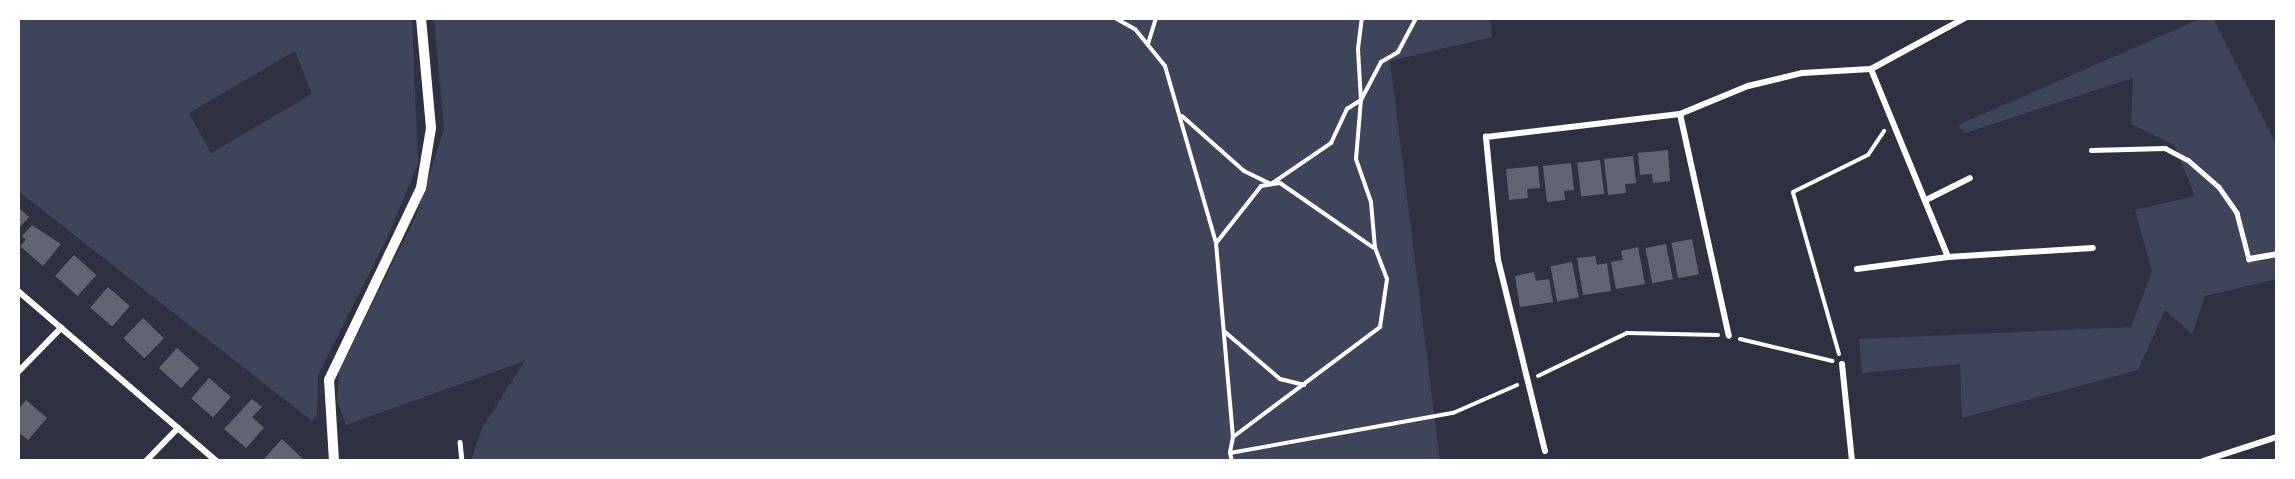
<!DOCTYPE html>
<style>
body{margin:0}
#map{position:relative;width:2295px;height:479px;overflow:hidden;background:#2d3142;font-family:"Titillium Web",sans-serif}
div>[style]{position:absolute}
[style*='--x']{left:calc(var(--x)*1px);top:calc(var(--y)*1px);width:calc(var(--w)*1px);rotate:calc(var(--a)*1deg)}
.green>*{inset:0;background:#3c4559}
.building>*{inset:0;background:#626471;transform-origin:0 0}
.path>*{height:4px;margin:-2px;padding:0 2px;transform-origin:2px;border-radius:2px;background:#fff}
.service>*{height:4.5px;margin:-2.25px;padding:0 2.25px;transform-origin:2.25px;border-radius:2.25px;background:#fff}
.minor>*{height:6px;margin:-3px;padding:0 3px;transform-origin:3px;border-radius:3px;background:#fff}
.tertiary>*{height:10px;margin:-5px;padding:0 5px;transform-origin:5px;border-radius:5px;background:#fff}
span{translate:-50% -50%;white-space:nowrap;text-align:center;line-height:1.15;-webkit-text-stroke:4.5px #fff;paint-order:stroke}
.frame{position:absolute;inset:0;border:20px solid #fff;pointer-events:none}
</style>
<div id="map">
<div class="green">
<i style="clip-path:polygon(evenodd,18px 18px,412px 18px,418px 164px,387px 238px,318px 375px,317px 415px,312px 421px,18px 191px,18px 18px,295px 51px,312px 94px,211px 153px,189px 113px,295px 51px)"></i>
<i style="clip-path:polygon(434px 18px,1490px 18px,1492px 37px,1390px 61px,1440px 461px,471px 461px,482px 428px,525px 361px,346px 425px,337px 400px,339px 371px,416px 216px,444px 129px)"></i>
<i style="clip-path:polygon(2202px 18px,2213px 18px,2277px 146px,2277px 279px,2205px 296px,2192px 334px,2165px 310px,2138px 370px,1962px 418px,1960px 364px,1862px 373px,1859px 339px,2131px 327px,2152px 271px,2135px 210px,2195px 196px,2174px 145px,2131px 124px,2133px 78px,1965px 133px,1958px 125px)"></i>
</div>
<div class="building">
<i style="clip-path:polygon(1668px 150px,1670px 181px,1653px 183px,1652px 174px,1640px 175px,1638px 153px)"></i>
<i style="clip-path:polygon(1633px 156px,1636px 183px,1625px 184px,1626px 193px,1608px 195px,1604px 159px)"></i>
<i style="left:1600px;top:160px;width:34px;height:23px;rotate:83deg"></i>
<i style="clip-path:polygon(1571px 163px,1574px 190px,1564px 191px,1565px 200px,1547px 202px,1543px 166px)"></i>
<i style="clip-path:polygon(1538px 166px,1540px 188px,1527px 189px,1528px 198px,1509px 200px,1506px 169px)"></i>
<i style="clip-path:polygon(18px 207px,29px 217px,18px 229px)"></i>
<i style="clip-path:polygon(32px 225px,61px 244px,43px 266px,20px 246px,26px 240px,22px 236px)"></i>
<i style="left:1692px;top:239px;width:36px;height:21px;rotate:79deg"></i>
<i style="left:1666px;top:244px;width:36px;height:21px;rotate:79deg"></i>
<i style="clip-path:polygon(1638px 247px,1645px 284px,1616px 289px,1611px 262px,1623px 260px,1621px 251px)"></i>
<i style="left:74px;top:255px;width:30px;height:28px;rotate:42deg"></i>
<i style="clip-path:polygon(1595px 256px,1597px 265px,1607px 263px,1611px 291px,1583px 295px,1577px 258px)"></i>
<i style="left:1572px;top:262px;width:36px;height:22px;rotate:79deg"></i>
<i style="clip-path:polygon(1534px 272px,1536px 281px,1549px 279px,1553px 302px,1520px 307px,1515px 276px)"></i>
<i style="left:108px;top:287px;width:29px;height:27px;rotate:41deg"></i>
<i style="left:143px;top:318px;width:29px;height:28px;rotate:44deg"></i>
<i style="left:177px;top:348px;width:30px;height:27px;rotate:42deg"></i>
<i style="left:209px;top:378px;width:29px;height:27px;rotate:41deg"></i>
<i style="clip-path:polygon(252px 399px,262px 407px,252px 417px,264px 428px,246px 448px,224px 429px)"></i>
<i style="clip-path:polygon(26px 400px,47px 418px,28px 440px,18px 432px,18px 410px)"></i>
<i style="clip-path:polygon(282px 439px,303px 459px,301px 461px,264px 459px)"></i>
</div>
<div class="path">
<i style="--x:1115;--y:18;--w:23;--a:29"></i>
<i style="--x:1135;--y:29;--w:48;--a:51"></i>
<i style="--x:1165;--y:66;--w:184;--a:73.9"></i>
<i style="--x:1216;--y:243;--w:195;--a:85"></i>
<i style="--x:1233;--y:437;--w:16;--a:101"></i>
<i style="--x:1148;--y:44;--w:27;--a:-73"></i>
<i style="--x:1182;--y:116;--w:83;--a:41.6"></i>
<i style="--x:1244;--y:171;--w:30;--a:26"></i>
<i style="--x:1271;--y:184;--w:73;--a:-34.3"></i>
<i style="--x:1331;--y:143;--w:38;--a:-65"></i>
<i style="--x:1347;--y:109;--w:17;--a:-33"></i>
<i style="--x:1361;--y:100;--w:51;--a:-93.4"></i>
<i style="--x:1358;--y:49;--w:31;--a:-83"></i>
<i style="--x:1217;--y:242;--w:71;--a:-51.8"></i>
<i style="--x:1261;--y:186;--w:19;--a:-9"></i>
<i style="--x:1280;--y:183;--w:114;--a:34.7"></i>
<i style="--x:1225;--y:332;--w:72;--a:40.5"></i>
<i style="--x:1280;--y:379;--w:25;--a:14"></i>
<i style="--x:1740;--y:339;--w:95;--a:13.4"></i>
<i style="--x:1839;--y:354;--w:168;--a:-105.9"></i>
<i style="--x:1793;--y:192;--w:84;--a:-26.3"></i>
<i style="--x:1868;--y:155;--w:29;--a:-56"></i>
<i style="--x:1538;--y:376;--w:99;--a:-25.8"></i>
<i style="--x:1627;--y:333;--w:91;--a:1.3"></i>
<i style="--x:1233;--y:437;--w:184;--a:-36.8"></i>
<i style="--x:1380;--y:327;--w:49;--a:-81.7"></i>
<i style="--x:1387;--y:279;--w:33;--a:-111"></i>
<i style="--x:1375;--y:248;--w:46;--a:-95"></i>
<i style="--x:1371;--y:202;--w:46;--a:-109.2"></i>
<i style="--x:1356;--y:159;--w:59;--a:-85.2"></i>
<i style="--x:1361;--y:100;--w:43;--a:-62.2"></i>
<i style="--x:1381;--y:62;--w:20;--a:-30"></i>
<i style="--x:1398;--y:52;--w:38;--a:-62"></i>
<i style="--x:1232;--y:461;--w:8;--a:-104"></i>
<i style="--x:1230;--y:453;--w:227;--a:-10.2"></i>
<i style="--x:1453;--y:413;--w:70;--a:-23.6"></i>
</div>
<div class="service">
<i style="--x:2091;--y:150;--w:74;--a:-1.5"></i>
<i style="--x:2165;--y:148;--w:26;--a:28"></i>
<i style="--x:2188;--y:160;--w:41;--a:41.1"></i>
<i style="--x:2219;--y:187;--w:32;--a:55"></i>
<i style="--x:2237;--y:213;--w:48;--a:75.4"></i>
<i style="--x:460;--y:442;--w:19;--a:84"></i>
</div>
<div class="minor">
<i style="--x:1680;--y:114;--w:227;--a:77.6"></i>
<i style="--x:1926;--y:200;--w:49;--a:-26.6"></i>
<i style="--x:1948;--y:257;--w:145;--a:-3.6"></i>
<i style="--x:2249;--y:259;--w:28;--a:-10"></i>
<i style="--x:1857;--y:269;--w:92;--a:-7.5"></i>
<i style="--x:1948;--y:257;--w:203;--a:-112.3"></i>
<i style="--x:18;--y:291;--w:261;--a:40.6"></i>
<i style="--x:1842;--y:364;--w:98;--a:84.1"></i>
<i style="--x:18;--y:372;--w:62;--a:-45.7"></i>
<i style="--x:1545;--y:451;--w:197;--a:-103.8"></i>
<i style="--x:1498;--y:260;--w:124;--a:-95.6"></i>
<i style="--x:1486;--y:137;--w:195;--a:-6.8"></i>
<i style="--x:1680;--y:114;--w:74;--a:-22.4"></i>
<i style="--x:1748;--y:86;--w:56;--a:-13.5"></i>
<i style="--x:1802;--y:73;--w:69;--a:-3.3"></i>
<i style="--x:1871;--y:69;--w:107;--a:-28.5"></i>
<i style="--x:146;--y:461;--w:46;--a:-45.9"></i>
<i style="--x:2203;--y:461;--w:78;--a:-18"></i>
</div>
<div class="tertiary">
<i style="--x:334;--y:461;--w:81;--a:-93.5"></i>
<i style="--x:329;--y:380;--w:213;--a:-64.4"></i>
<i style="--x:421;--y:188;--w:61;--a:-80.5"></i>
<i style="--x:431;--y:128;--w:110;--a:-95.2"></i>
</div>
<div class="frame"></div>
</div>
